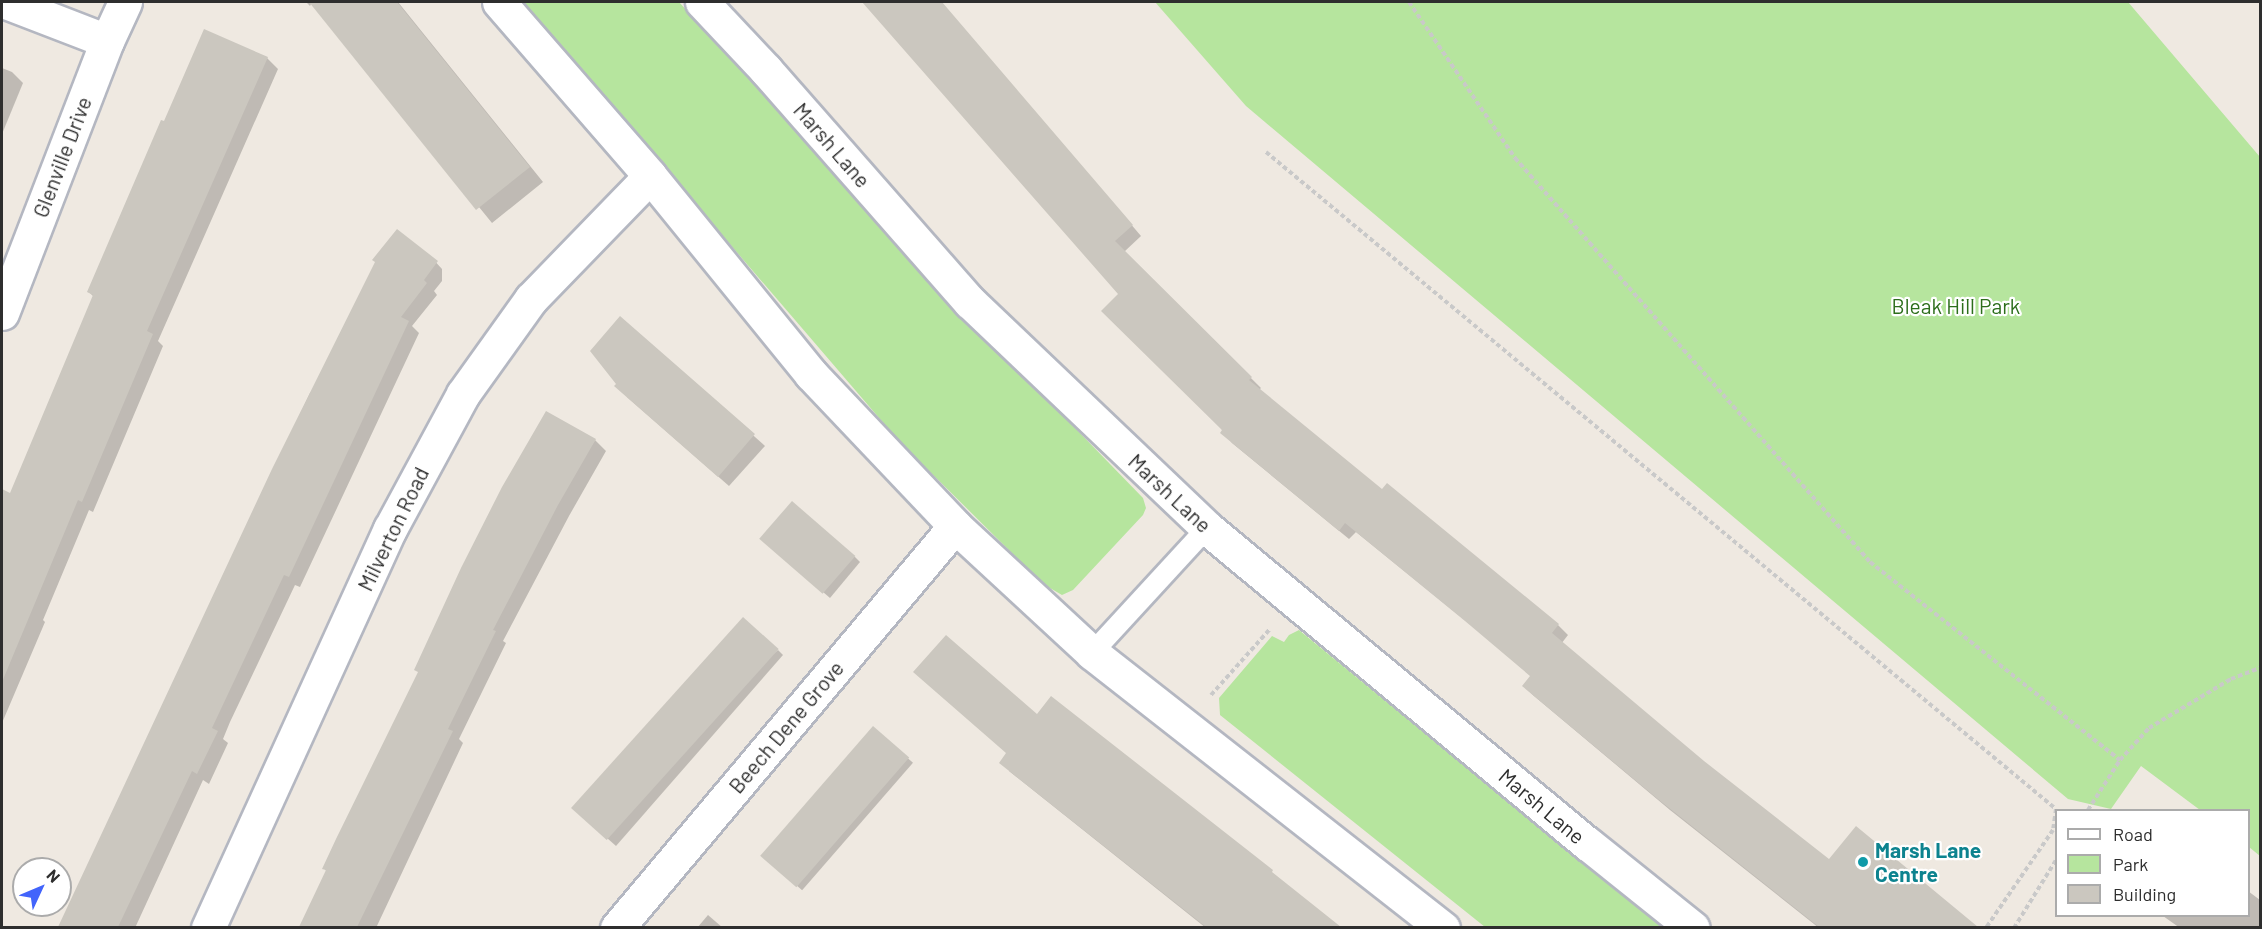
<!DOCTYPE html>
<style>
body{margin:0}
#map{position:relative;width:2262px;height:929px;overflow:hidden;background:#efe9e1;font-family:Barlow,sans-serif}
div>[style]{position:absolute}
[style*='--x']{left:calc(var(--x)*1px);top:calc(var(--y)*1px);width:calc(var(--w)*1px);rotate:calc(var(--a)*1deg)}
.green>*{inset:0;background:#b6e59e}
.shadow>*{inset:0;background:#0003;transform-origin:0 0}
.building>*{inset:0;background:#cbc7bf;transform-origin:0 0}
.path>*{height:4px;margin-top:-2px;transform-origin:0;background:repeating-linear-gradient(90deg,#c9c9c9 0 4.5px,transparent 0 7.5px)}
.roads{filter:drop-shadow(2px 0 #b4b7c1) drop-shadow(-2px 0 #b4b7c1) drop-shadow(0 2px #b4b7c1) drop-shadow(0 -2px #b4b7c1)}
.lane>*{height:20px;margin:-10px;padding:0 10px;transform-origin:10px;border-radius:10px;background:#fff}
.street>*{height:33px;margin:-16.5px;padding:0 16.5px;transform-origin:16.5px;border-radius:16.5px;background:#fff}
.secondary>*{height:33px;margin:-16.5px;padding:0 16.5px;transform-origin:16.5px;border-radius:16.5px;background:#fff}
.dots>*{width:16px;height:16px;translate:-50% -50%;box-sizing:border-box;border:3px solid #fff;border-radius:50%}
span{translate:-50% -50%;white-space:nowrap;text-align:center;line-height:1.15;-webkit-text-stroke:4.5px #fff;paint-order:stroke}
.street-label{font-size:21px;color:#2e2e2e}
.park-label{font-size:21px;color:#2c6e1b}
.culture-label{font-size:21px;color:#0d838f;font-weight:700}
.left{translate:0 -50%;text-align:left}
.frame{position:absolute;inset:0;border:3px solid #2e2e2e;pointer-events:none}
.legend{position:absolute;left:2055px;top:809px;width:195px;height:108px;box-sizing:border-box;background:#fff;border:2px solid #ababab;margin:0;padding:8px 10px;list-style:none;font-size:18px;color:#2e2e2e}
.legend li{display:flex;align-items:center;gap:12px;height:30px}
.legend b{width:30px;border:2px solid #ababab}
.north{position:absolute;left:12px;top:857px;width:60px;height:60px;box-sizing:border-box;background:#fff;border:2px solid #ababab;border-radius:50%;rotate:46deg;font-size:16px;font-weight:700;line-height:24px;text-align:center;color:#2e2e2e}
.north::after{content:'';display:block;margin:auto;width:21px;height:27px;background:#4264fb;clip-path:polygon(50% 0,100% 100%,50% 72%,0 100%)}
</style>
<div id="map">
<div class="green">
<i style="clip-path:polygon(522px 2px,679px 2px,941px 290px,1143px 498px,1146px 508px,1143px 515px,1073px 590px,1062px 595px,1043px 584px,898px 440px)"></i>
<i style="clip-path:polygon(1155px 2px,2128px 2px,2260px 157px,2260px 856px,2249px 847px,2248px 810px,2200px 810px,2141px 766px,2111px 809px,2068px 799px,1246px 106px)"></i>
<i style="clip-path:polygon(1299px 630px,1411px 722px,1663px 927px,1485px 927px,1220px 715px,1219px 698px,1272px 636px,1284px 642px,1289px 635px)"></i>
</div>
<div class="shadow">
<i style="clip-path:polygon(306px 2px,398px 2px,543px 182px,492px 223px,312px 2px,310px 6px)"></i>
<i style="clip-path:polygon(863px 2px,941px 2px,1141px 236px,1124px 252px,1261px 388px,1259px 390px,1382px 491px,1387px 485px,1558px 625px,1568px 635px,1561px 644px,1703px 762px,1829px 861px,1965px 918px,1974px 928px,1819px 928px,1670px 810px,1534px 696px,1524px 686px,1532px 677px,1477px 630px,1356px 532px,1349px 539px,1232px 443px,1120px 294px)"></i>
<i style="clip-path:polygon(267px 58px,278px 69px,158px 341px,163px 346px,93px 512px,89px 510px,43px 620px,45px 622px,2px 723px,2px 507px,7px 493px,11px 494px,94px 297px,89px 292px,165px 123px)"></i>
<i style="clip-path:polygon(2px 68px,12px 72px,23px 83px,2px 134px)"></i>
<i style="clip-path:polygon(431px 257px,442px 269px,442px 281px,434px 291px,437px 295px,412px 326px,419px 333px,300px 587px,295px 585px,230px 722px,223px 739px,228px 743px,209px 784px,203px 780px,135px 928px,61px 928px,310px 393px)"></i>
<i style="clip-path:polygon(621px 318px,765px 446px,729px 486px,627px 397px)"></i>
<i style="clip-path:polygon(595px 440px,606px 451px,569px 516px,503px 641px,506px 643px,459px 739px,463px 743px,376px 928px,302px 928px,327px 872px,324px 868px)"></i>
<i style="clip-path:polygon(766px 543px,855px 557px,860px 562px,830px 598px)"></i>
<i style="clip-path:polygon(778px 650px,783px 655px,616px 846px,581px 815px)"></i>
<i style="clip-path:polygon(1052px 698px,1340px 928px,1206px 928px,1009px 771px,1037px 716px)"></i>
<i style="left:873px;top:728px;width:53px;height:169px;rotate:41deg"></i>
<i style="clip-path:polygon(2248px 891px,2260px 900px,2260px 928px,2180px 928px,2163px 916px,2248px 916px)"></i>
<i style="clip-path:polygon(708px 915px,723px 928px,697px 928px)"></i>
</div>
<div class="building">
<i style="clip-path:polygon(309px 2px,397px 2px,530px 167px,476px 210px)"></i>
<i style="clip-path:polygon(862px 2px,942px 2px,1133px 225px,1115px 241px,1252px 377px,1249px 380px,1382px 489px,1387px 483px,1559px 624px,1552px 633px,1704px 761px,1829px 859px,1856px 826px,1978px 927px,1819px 927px,1659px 800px,1522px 686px,1530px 676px,1465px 621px,1345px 523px,1339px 531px,1220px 433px,1222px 430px,1101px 311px,1118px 294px)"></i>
<i style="clip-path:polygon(204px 29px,268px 57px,147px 331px,153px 334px,82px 502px,78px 500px,2px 682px,2px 489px,10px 493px,93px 295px,87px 292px,161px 120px,164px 121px)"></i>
<i style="clip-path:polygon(397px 229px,438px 261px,424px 280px,427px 283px,401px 317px,409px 321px,289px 577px,284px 575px,212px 728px,218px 731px,197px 774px,192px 771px,118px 927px,58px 927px,272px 469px,375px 262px,372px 260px)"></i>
<i style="clip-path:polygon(620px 316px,755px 434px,718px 477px,614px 386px,616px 384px,590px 351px)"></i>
<i style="clip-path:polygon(546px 411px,596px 439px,558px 505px,493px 630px,496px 631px,448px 729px,453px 731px,357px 927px,299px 927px,326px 870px,322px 869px,336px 839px,418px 672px,414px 670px,461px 568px,502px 487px)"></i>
<i style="left:792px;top:501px;width:84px;height:50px;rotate:41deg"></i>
<i style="left:743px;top:617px;width:48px;height:257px;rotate:42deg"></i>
<i style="clip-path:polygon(946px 635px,1037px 714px,1051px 696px,1273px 870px,1272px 872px,1341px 927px,1206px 927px,999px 763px,1006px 753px,913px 672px)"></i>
<i style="left:873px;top:726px;width:48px;height:172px;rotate:41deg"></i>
</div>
<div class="path">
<i style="--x:1409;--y:2;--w:189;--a:55.8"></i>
<i style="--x:1515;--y:158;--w:538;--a:48.69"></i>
<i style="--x:1870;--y:562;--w:319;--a:38.4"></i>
<i style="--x:1266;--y:152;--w:1027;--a:39.75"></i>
<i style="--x:2056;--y:809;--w:21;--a:98"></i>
<i style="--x:2053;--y:830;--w:119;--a:124.4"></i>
<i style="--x:1211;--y:695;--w:89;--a:-48.2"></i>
<i style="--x:2088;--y:810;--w:59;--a:-57.4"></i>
<i style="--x:2120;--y:760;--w:43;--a:-47.8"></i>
<i style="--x:2149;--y:728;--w:96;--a:-30.9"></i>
<i style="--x:2231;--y:679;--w:31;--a:-21"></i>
<i style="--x:2014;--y:928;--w:80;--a:-58.3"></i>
</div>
<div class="roads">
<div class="lane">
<i style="--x:1092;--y:653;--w:170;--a:-47.4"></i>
</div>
<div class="street">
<i style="--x:6;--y:2;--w:108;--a:21.1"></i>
<i style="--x:2;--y:313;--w:292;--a:-68.9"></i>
<i style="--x:107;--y:41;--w:43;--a:-65.2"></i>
<i style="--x:208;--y:928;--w:439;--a:-65.5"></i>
<i style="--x:390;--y:529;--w:153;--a:-61.6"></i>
<i style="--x:463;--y:394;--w:117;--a:-54.4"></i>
<i style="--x:531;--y:299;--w:171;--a:-45.9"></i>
<i style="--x:617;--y:928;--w:525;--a:-49.94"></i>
</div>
<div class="secondary">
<i style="--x:499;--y:2;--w:230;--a:49"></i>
<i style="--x:650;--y:176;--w:255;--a:50.9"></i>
<i style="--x:811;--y:374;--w:209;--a:46.5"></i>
<i style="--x:955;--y:526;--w:187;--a:42.8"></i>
<i style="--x:1092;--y:653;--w:446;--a:38.1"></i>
<i style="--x:702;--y:2;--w:93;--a:46.7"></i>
<i style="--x:766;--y:70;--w:309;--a:48.7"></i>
<i style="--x:970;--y:302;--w:327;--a:43.6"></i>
<i style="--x:1207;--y:528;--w:495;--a:39.7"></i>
<i style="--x:1588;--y:844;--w:134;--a:38.7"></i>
</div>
</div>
<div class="dots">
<i style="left:1863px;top:862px;background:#0f9aa8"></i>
</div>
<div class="street-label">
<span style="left:832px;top:145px;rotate:49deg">Marsh Lane</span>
<span style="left:62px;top:157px;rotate:-69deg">Glenville Drive</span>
<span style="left:1170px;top:493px;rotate:43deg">Marsh Lane</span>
<span style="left:393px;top:529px;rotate:-64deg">Milverton Road</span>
<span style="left:786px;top:727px;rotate:-50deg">Beech Dene Grove</span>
<span style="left:1542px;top:806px;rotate:40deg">Marsh Lane</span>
</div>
<div class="park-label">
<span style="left:1956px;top:306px">Bleak Hill Park</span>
</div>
<div class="culture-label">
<span class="left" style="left:1875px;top:862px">Marsh Lane<br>Centre</span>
</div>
<div class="frame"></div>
<ul class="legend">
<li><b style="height:8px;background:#fff"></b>Road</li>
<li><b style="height:16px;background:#b6e59e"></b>Park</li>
<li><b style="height:16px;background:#cbc7bf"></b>Building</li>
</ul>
<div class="north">N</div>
</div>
